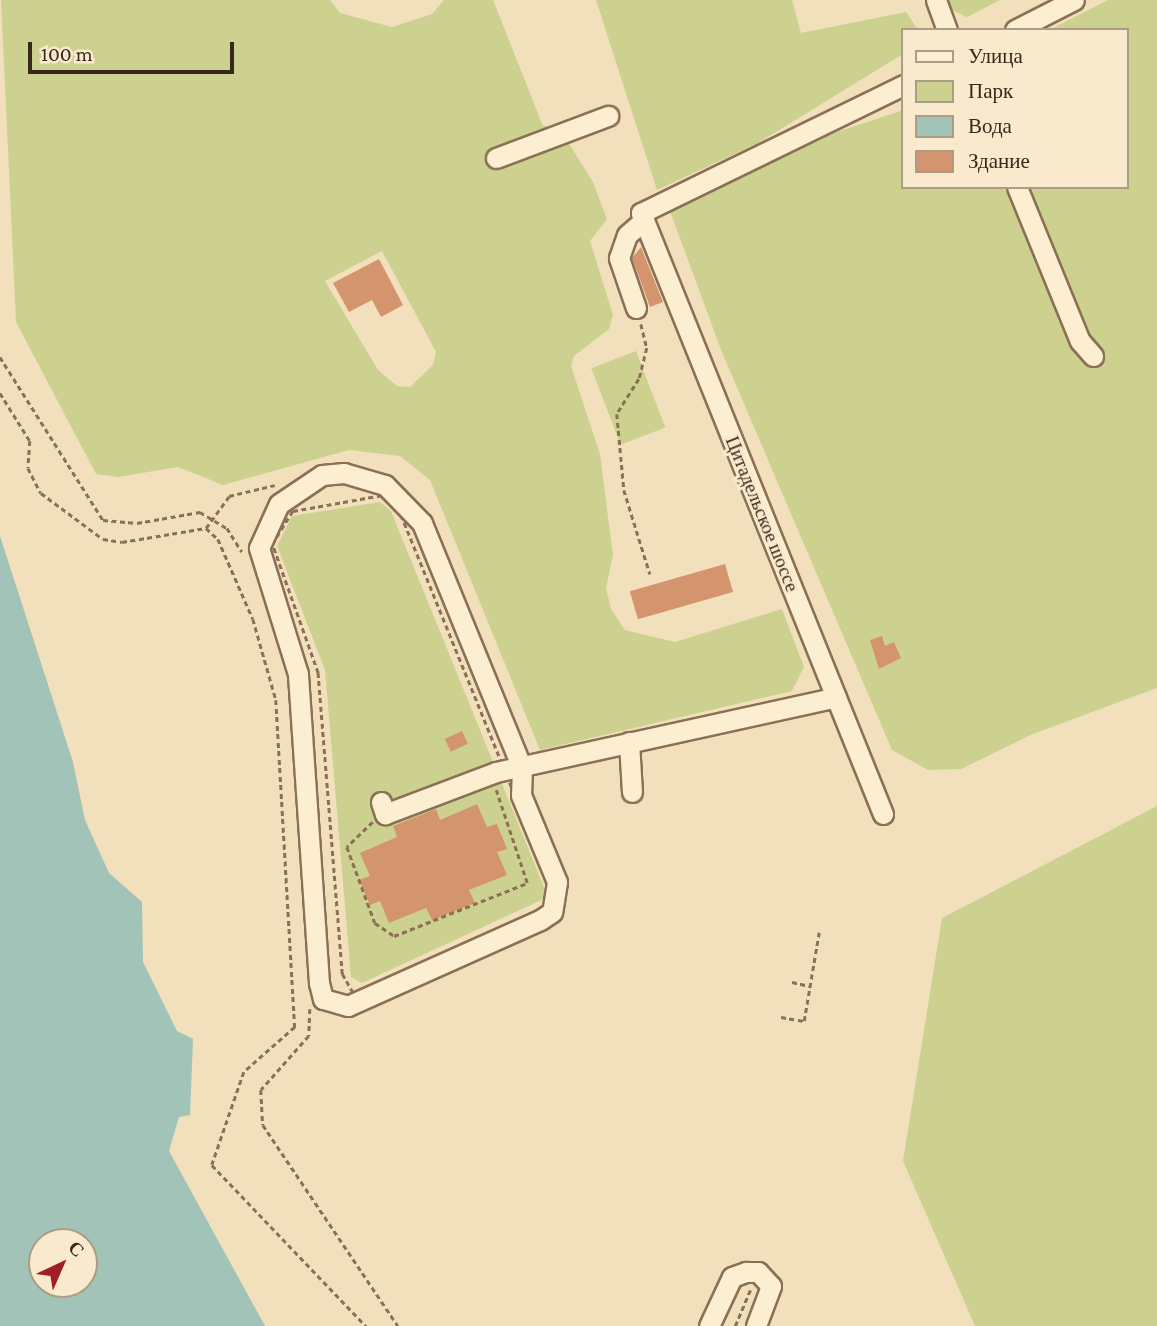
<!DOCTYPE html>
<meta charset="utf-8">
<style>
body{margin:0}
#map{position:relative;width:1157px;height:1326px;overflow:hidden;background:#f2e0bd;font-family:"Crimson Pro",serif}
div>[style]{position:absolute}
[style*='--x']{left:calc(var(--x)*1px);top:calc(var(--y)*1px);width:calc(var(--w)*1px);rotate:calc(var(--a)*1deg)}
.green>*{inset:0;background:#ccd190;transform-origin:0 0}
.water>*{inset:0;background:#a1c3b8}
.building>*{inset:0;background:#d4956e;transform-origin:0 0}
.path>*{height:2.5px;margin-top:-1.25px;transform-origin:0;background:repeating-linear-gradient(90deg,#8b7054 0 5px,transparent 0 8.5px)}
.roads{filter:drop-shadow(2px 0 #8b7054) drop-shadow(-2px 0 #8b7054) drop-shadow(0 2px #8b7054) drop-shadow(0 -2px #8b7054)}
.minor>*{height:19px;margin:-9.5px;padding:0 9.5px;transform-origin:9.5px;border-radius:9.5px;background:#fceed0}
span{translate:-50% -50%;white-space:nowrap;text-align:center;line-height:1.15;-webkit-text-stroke:6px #f9eacd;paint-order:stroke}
.street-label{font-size:19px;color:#39281a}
.legend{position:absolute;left:901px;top:28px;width:228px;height:161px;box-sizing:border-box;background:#f9eacd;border:2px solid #ac9c85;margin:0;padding:9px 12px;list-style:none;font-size:21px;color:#39281a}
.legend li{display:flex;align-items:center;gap:14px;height:35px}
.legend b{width:35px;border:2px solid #ac9c85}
.north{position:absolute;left:28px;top:1228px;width:70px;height:70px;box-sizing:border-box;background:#f9eacd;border:2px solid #ac9c85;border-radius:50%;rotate:44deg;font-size:19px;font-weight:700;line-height:28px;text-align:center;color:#39281a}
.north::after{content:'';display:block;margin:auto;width:24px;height:32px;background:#a01e24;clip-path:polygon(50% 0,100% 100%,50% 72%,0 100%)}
.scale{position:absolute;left:28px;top:42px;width:206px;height:32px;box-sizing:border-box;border:4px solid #39281a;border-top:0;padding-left:9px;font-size:21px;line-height:24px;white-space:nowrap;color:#39281a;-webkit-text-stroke:5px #f9eacd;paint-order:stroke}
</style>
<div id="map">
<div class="green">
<i style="clip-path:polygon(evenodd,1px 0,330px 0,340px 13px,392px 27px,432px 14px,444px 0,493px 0,543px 126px,558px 126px,593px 182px,607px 219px,590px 241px,613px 315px,609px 329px,574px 356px,571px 366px,600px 454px,613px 555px,606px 588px,611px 609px,625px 630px,675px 642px,782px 609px,804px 667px,792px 691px,540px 750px,430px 480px,400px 456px,349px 450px,223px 485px,178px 467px,118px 477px,96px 474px,16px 322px,1px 0,382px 251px,436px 352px,433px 365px,410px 387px,397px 386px,378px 370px,325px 281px,382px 251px)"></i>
<i style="clip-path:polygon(596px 0,792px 0,801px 33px,906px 12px,918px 30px,903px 30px,903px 54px,758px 143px,657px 190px)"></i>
<i style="clip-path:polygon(944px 0,1000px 0,967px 17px,943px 6px)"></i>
<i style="clip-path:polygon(1108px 0,1157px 0,1157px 688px,1033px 734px,961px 769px,928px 770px,892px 750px,721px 350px,670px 211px,834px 133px,903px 110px,903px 187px,1127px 187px,1127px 30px,1049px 30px)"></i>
<i style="left:636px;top:351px;width:82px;height:48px;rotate:69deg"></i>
<i style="clip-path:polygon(380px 502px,391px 511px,548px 897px,362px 983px,351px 977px,325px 670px,277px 546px,292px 516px)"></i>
<i style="clip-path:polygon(1157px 806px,1157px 1326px,975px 1326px,903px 1161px,942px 918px)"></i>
</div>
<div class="water">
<i style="clip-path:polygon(evenodd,0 536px,73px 762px,85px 820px,109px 873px,142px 902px,143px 962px,177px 1031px,193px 1039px,190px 1115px,179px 1117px,169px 1151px,265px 1326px,0 1326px,0 536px,42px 1242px,84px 1242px,84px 1284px,42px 1284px,42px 1242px)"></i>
</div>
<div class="building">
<i style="clip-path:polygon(641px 247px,663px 302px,650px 307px,632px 258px)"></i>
<i style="clip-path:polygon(379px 259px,403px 305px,381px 317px,372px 300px,349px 312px,333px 283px)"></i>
<i style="left:725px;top:564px;width:29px;height:99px;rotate:74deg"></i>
<i style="clip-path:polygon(882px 636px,885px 646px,894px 642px,901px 658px,879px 669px,870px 640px)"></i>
<i style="left:462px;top:731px;width:14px;height:19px;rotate:65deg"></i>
<i style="clip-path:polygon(477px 804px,487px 827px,497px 824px,507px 849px,497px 852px,507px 875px,469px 890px,475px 903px,432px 920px,426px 908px,389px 923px,380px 901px,370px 905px,359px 880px,370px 876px,360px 853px,397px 837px,393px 826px,436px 809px,440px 820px)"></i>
</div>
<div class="path">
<i style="--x:641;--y:324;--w:25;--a:76"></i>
<i style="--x:647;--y:348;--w:32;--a:104"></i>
<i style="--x:639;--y:379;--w:41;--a:122.2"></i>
<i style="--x:617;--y:414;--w:76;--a:84.7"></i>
<i style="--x:624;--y:490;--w:88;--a:72.8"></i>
<i style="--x:0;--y:357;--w:193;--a:57.7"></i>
<i style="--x:103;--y:520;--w:34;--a:5"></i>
<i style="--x:137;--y:523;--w:64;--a:-9.9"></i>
<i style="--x:200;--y:512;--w:31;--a:31"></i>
<i style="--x:227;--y:528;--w:28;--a:58"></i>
<i style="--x:0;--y:393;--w:57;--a:58"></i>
<i style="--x:30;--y:441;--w:27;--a:94"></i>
<i style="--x:28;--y:468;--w:28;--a:63"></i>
<i style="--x:41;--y:493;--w:77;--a:36.6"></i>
<i style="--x:103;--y:539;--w:19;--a:9"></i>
<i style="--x:122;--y:542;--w:85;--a:-9.5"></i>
<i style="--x:206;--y:528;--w:16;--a:43"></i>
<i style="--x:218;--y:539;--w:87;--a:66.4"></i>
<i style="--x:253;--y:619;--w:84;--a:74.1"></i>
<i style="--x:276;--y:700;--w:328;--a:86.7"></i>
<i style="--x:295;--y:1027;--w:68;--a:138.6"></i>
<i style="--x:244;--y:1072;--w:98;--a:109"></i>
<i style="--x:212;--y:1165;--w:223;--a:46.3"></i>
<i style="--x:383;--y:495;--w:19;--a:39"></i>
<i style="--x:398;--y:507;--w:411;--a:67.9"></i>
<i style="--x:553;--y:888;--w:17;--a:100"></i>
<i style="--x:550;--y:905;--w:216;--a:155.9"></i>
<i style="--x:353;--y:993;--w:22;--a:-120"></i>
<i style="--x:342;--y:974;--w:302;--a:-94.6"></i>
<i style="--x:318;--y:673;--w:137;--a:-109.6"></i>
<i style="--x:272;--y:544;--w:39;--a:-58"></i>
<i style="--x:293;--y:511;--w:91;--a:-10.1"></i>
<i style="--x:206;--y:528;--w:39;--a:-54"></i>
<i style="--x:229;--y:496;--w:47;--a:-13.4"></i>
<i style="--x:373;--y:822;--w:36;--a:136"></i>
<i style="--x:347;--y:847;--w:81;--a:69.8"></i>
<i style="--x:375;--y:923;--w:23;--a:34"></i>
<i style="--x:394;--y:936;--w:143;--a:-21.7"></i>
<i style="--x:527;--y:883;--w:98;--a:-108.4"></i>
<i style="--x:792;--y:982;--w:17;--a:13"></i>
<i style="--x:310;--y:1009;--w:27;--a:92"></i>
<i style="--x:309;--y:1036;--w:72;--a:131.6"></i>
<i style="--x:261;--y:1090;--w:35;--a:87"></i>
<i style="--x:263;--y:1125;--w:242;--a:56.1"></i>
<i style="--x:781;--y:1017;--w:23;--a:10"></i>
<i style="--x:804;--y:1021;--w:90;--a:-80.4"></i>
<i style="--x:735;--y:1326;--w:39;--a:-67"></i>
</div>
<div class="roads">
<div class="minor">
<i style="--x:936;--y:0;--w:32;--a:70"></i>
<i style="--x:1015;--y:30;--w:66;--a:-27"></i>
<i style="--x:496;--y:158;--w:120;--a:-20.6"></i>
<i style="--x:1017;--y:187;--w:166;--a:67.8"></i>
<i style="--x:1080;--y:341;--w:20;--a:49"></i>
<i style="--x:636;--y:308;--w:53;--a:-108.8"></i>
<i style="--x:619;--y:258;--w:24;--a:-71"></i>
<i style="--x:627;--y:235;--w:23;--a:-41"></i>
<i style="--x:344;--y:473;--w:43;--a:16.3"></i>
<i style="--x:385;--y:485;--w:53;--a:45.8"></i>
<i style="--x:422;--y:523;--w:265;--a:67.8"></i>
<i style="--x:522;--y:768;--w:27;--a:92"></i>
<i style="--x:521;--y:795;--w:94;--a:67.5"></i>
<i style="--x:557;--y:882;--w:30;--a:99"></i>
<i style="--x:552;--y:912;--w:14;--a:146"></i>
<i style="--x:540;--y:920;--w:210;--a:155.9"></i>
<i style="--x:348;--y:1006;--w:26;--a:-164"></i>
<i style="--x:323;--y:999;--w:16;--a:-104"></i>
<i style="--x:319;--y:983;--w:310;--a:-93.9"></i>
<i style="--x:298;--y:674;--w:132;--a:-107.2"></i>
<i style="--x:259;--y:548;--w:48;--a:-65.6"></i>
<i style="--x:279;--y:504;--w:52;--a:-34"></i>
<i style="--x:322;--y:475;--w:22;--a:-5"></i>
<i style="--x:629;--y:742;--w:50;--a:86.6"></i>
<i style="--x:381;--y:802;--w:13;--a:72"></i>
<i style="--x:385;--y:814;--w:119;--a:-20.7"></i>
<i style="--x:496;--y:772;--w:348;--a:-12.4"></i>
<i style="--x:883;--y:814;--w:648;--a:-111.93"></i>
<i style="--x:641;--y:213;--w:292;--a:-26"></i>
<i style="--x:709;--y:1326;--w:54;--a:-64.9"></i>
<i style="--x:732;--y:1277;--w:15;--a:-20"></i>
<i style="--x:746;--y:1272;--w:12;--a:0"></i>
<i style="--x:758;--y:1272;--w:19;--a:47"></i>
<i style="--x:771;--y:1286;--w:43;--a:110.6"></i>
</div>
</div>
<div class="street-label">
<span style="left:762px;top:514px;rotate:68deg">Цитадельское шоссе</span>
</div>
<ul class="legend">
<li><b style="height:9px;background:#fceed0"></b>Улица</li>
<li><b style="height:19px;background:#ccd190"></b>Парк</li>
<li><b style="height:19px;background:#a1c3b8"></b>Вода</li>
<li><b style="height:19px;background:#d4956e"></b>Здание</li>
</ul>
<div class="north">С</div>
<div class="scale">100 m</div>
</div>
